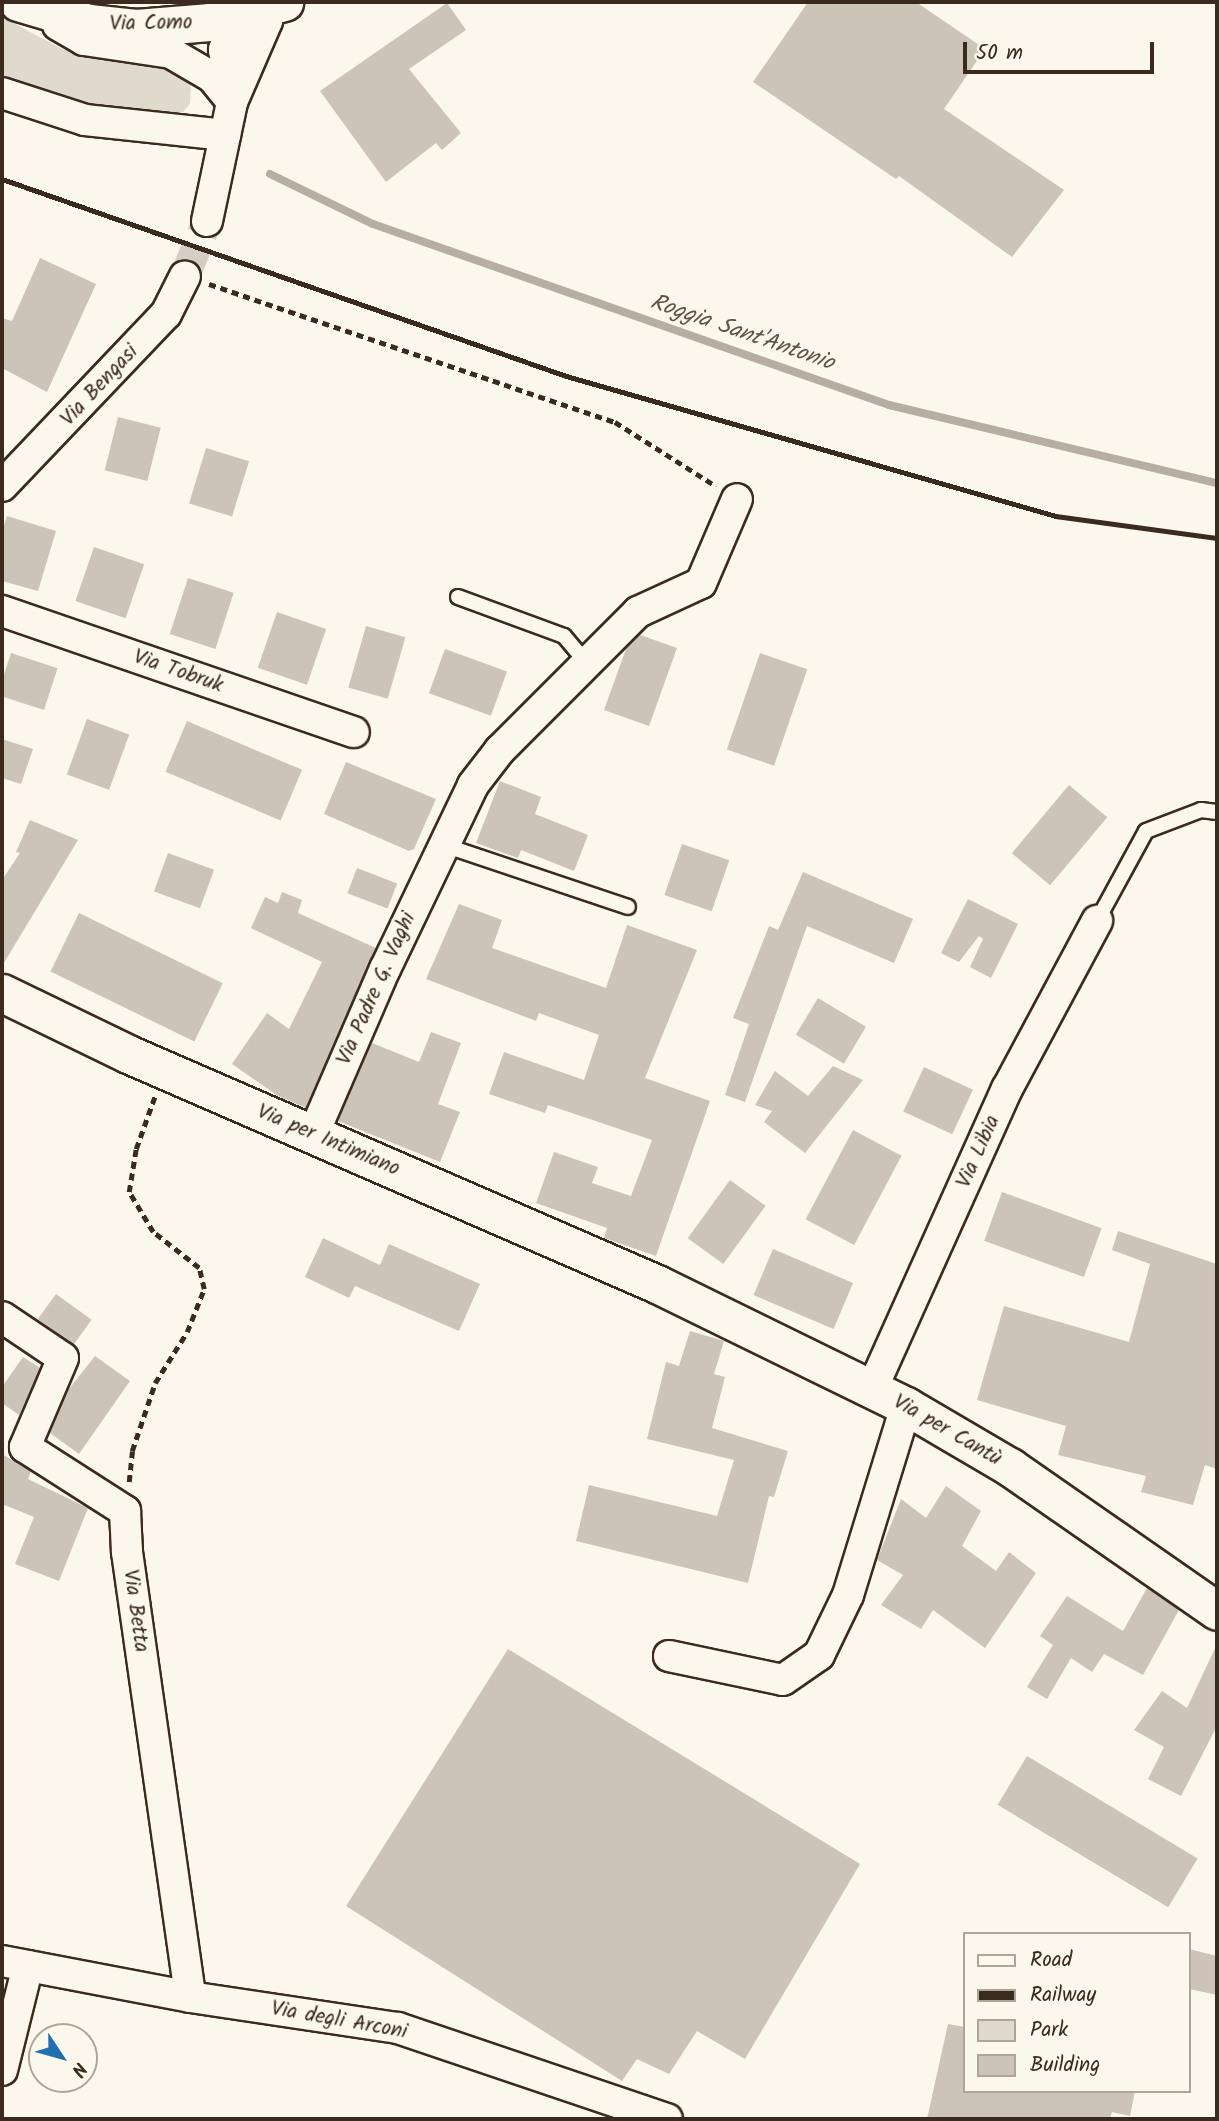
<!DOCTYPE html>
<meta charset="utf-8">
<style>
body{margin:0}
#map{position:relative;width:1219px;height:2121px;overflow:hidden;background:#fbf7ec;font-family:Kalam,sans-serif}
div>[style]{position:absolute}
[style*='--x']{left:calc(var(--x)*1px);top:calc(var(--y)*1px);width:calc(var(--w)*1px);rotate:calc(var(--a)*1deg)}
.green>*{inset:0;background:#dfd9ce}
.stream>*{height:8px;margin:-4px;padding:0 4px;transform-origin:4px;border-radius:4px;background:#b6aea2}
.building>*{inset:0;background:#ccc4b9;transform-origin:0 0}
.minor-tunnel>*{height:30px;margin-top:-15px;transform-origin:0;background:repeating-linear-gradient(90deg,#d5cec3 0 30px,transparent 0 45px)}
.path>*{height:4.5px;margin-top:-2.25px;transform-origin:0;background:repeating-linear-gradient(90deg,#3b2a1e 0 7px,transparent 0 12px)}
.roads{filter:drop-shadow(2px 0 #3b2a1e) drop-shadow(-2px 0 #3b2a1e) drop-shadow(0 2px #3b2a1e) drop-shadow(0 -2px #3b2a1e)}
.service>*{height:14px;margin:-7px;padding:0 7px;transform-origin:7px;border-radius:7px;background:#fbf7ec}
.minor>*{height:30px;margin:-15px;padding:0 15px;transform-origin:15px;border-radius:15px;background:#fbf7ec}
.tertiary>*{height:37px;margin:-18.5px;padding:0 18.5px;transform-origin:18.5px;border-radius:18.5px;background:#fbf7ec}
.rail>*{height:5px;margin:-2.5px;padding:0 2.5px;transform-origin:2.5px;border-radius:2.5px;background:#3b2a1e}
span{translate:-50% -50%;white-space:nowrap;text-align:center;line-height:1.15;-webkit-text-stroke:5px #fbf7ec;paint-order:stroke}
.street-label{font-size:21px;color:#3b2a1e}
.water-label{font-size:23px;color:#605246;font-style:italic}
.frame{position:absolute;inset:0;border:4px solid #3b2a1e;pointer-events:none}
.legend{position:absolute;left:963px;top:1932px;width:228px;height:161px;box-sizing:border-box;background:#fbf7ec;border:2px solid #aea59a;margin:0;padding:9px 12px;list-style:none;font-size:21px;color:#3b2a1e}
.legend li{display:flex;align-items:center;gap:14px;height:35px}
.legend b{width:35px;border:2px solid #aea59a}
.north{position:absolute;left:28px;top:2023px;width:70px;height:70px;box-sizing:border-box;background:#fbf7ec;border:2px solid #aea59a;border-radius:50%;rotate:126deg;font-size:19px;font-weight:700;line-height:28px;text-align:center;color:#3b2a1e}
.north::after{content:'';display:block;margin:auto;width:24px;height:32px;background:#1f6fb2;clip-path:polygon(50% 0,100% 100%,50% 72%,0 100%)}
.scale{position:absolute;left:963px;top:42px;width:191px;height:32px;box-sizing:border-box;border:4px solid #3b2a1e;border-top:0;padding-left:9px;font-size:21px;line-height:24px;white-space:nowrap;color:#3b2a1e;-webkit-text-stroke:5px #fbf7ec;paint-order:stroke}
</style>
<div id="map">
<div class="green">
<i style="clip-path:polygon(2px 17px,64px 50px,156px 61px,184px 74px,191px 84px,190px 104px,183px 112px,164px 114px,84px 105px,2px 77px)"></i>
</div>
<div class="stream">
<i style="--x:270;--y:174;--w:114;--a:25.9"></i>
<i style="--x:373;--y:224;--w:547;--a:19.33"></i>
<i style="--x:889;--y:405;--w:337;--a:13.4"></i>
</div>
<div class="building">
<i style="clip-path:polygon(808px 2px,916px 2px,985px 49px,944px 109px,1064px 190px,1012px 257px,899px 176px,896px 179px,753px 82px)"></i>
<i style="clip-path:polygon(447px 3px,466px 30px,409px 69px,461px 133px,442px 150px,436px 143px,386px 182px,320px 91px)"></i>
<i style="clip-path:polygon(40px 258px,96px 284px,47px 392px,2px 368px,2px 318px,12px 321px)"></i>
<i style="left:118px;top:417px;width:44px;height:55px;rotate:14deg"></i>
<i style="left:206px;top:448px;width:45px;height:58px;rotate:17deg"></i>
<i style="clip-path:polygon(7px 516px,56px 531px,38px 591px,2px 581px,2px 532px)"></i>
<i style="left:94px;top:547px;width:53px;height:57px;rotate:19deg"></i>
<i style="left:188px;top:578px;width:48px;height:59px;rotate:18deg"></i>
<i style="left:277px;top:612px;width:52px;height:59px;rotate:19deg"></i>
<i style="left:366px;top:626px;width:41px;height:64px;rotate:16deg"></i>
<i style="clip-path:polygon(640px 635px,677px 648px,649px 726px,604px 710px,626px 649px)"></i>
<i style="left:445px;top:649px;width:66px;height:47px;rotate:20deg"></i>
<i style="left:11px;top:653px;width:49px;height:44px;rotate:18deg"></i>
<i style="left:760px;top:653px;width:50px;height:102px;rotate:19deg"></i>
<i style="left:87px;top:719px;width:45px;height:59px;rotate:20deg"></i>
<i style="left:187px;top:721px;width:125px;height:55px;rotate:23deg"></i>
<i style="clip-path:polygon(2px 739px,33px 749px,21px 784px,2px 778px)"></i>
<i style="clip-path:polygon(346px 762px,436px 799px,414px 849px,409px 851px,324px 814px)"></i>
<i style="clip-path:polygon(500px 781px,541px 797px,535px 814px,588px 835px,574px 871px,521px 850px,518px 858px,476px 843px)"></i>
<i style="left:1069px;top:785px;width:50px;height:89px;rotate:40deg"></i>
<i style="clip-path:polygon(30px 820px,78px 840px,2px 966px,2px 880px,20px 853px,16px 852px)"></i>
<i style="left:682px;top:844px;width:50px;height:54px;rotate:19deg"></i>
<i style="left:168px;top:853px;width:49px;height:41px;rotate:20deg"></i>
<i style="left:357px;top:868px;width:43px;height:27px;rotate:21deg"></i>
<i style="clip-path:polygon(803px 872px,913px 919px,894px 963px,807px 926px,745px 1102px,725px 1095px,749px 1024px,733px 1018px,769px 926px,778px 930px)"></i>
<i style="clip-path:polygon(282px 892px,302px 900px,298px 913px,376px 948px,306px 1108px,278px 1096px,232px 1064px,267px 1013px,289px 1029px,322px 962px,251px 928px,265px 897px,278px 903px)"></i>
<i style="clip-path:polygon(968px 899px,1018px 924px,991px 978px,970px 967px,983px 939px,979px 936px,959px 962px,941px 953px)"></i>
<i style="clip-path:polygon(459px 904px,502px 920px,492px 948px,606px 988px,627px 925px,697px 950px,645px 1078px,710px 1101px,656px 1256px,604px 1238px,607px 1228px,536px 1203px,554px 1152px,598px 1167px,592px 1183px,631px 1196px,652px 1140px,548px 1105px,545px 1113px,489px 1094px,504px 1052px,584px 1080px,599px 1035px,539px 1013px,536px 1021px,426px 979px)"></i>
<i style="left:79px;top:913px;width:160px;height:65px;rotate:26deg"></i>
<i style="left:818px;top:998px;width:56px;height:43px;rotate:31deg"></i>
<i style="clip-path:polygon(431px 1032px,461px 1043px,438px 1104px,460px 1112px,440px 1162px,338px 1121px,372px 1043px,419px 1062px)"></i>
<i style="clip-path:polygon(833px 1066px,863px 1080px,805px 1153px,764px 1122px,772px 1111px,755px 1105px,775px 1071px,808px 1096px)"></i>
<i style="left:924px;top:1067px;width:54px;height:49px;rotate:25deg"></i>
<i style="left:853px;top:1130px;width:55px;height:101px;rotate:28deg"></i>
<i style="left:730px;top:1180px;width:44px;height:72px;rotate:36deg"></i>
<i style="left:1002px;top:1192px;width:106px;height:52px;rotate:20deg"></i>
<i style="clip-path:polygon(1118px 1231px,1217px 1264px,1217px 1469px,1205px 1465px,1193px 1505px,1141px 1492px,1146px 1476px,1058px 1455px,1066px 1426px,977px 1400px,1004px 1306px,1129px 1342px,1150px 1264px,1112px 1250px)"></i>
<i style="clip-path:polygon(323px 1238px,380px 1265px,389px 1244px,480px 1284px,459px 1331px,355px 1286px,349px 1298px,305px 1277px)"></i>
<i style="left:773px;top:1249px;width:87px;height:50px;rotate:23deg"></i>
<i style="left:56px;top:1294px;width:44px;height:31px;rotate:36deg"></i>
<i style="clip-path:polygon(690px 1331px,724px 1341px,714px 1374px,725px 1377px,712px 1428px,788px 1451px,774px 1497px,769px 1496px,748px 1583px,576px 1541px,589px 1485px,717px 1516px,734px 1460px,647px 1439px,666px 1362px,679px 1366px)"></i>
<i style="clip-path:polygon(95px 1356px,130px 1381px,79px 1454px,50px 1433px,69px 1389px)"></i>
<i style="clip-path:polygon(23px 1357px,40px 1368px,19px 1415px,2px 1403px,2px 1387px)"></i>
<i style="clip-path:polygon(2px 1454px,31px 1471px,28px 1479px,88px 1508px,59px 1581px,15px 1564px,34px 1517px,2px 1504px)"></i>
<i style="clip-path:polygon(946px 1486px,981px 1511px,962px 1546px,996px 1571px,1009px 1552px,1036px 1573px,985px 1648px,933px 1610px,921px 1629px,881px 1605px,903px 1575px,877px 1560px,901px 1499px,926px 1518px)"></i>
<i style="clip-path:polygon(1147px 1588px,1179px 1610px,1143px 1675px,1104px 1654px,1092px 1672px,1071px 1658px,1047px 1699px,1027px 1687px,1053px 1645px,1040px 1636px,1067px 1596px,1123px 1631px)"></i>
<i style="clip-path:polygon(1217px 1644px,1217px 1726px,1181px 1796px,1148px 1779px,1164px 1747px,1134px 1730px,1162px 1691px,1187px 1708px)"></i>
<i style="clip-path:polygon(508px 1649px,860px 1864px,745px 2059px,697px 2031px,669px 2074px,637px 2059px,622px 2081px,346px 1906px)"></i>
<i style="left:1027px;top:1756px;width:199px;height:57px;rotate:31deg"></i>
<i style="clip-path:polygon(1189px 1949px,1217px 1956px,1217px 1995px,1189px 1989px)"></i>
<i style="clip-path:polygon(948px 2024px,965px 2027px,965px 2091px,1135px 2091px,1130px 2116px,1112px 2112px,1110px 2119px,927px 2119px)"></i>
</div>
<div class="minor-tunnel">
<i style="--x:185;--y:276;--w:59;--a:-68.2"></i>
</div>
<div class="path">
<i style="--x:209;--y:284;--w:429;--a:18.8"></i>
<i style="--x:615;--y:422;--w:120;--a:32.4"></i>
<i style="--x:129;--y:1482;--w:31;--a:-84"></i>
<i style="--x:132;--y:1451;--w:72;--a:-71.3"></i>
<i style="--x:155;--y:1383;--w:60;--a:-57.9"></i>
<i style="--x:187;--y:1332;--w:46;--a:-68.4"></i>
<i style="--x:204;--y:1289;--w:22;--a:-103"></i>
<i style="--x:199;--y:1268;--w:58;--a:-142"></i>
<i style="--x:153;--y:1232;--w:47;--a:-121"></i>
<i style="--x:129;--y:1192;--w:44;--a:-80.8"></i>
<i style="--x:136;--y:1149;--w:56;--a:-70.3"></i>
</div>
<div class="roads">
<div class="service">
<i style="--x:458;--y:597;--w:113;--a:20.2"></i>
<i style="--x:564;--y:636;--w:35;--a:50"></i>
<i style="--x:444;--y:845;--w:194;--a:18.6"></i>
<i style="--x:1097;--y:921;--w:102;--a:-61.4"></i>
<i style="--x:1146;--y:831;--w:59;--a:-20.9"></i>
<i style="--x:1201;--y:810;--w:16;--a:7"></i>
</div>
<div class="minor">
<i style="--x:58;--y:25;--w:30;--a:30"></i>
<i style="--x:84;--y:40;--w:88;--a:8.5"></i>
<i style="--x:171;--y:53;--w:48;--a:30.3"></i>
<i style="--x:212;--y:77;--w:32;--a:51"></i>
<i style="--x:2;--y:93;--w:87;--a:18"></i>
<i style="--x:85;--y:120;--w:141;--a:6.1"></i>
<i style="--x:232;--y:101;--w:52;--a:-98.9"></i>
<i style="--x:224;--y:50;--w:35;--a:-70"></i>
<i style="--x:207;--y:221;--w:122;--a:-78.1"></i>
<i style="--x:232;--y:102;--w:88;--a:-66.6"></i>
<i style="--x:267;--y:21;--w:11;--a:-90"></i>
<i style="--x:2;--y:486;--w:238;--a:-46.4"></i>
<i style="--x:166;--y:314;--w:42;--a:-63.4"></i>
<i style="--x:2;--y:611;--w:372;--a:19"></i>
<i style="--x:313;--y:1135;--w:181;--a:-66.6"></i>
<i style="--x:385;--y:969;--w:204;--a:-64.4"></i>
<i style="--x:473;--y:785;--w:44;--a:-52.4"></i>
<i style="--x:500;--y:750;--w:195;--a:-45"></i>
<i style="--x:638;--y:612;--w:69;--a:-24.7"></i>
<i style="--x:701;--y:583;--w:91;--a:-66.8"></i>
<i style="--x:2;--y:1317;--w:73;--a:33.9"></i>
<i style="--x:63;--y:1358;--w:97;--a:113.1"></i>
<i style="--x:25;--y:1447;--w:119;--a:32.6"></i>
<i style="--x:125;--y:1511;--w:41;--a:87.2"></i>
<i style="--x:127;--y:1552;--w:449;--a:81.9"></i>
<i style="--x:872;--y:1389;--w:329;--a:-65.8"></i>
<i style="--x:1007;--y:1089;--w:191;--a:-61.8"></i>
<i style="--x:669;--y:1656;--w:116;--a:11.9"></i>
<i style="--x:783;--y:1680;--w:44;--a:-34.8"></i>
<i style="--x:819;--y:1655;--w:67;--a:-64.2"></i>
<i style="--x:848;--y:1595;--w:198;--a:-72.9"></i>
<i style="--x:2;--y:1961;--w:191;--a:10.8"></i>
<i style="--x:190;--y:1997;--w:210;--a:8.5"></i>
<i style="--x:398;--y:2028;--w:284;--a:18.7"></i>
<i style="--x:2;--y:2070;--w:107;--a:-76"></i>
</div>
<div class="tertiary">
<i style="--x:18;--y:2;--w:74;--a:16.5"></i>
<i style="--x:89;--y:23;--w:47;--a:6.1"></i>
<i style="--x:136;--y:28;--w:74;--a:-4.6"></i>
<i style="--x:210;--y:22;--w:77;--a:-15.1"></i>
<i style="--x:2;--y:993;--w:140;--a:25.8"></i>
<i style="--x:128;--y:1054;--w:577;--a:23.5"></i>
<i style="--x:657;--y:1284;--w:277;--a:26.1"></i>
<i style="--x:906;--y:1406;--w:121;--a:30.4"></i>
<i style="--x:1010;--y:1467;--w:252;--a:34.8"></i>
</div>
</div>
<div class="rail">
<i style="--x:2;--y:179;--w:597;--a:19.25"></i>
<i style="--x:566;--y:376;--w:510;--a:15.95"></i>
<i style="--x:1056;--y:516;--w:162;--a:7.8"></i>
</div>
<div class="street-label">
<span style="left:151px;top:24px;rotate:-1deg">Via Como</span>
<span style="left:100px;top:386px;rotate:-47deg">Via Bengasi</span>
<span style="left:178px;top:672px;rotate:19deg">Via Tobruk</span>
<span style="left:377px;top:989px;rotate:-66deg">Via Padre G. Vaghi</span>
<span style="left:328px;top:1141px;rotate:23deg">Via per Intimiano</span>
<span style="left:979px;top:1152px;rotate:-66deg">Via Libia</span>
<span style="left:947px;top:1431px;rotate:30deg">Via per Cantù</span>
<span style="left:135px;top:1611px;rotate:82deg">Via Betta</span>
<span style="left:339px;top:2021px;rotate:10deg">Via degli Arconi</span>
</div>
<div class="water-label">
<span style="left:742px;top:333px;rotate:19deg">Roggia Sant'Antonio</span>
</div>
<div class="frame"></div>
<ul class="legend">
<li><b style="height:9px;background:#fbf7ec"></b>Road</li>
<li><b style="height:9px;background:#3b2a1e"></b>Railway</li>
<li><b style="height:19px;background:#dfd9ce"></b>Park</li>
<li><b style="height:19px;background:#ccc4b9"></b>Building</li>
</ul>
<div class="north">N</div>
<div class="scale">50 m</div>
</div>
